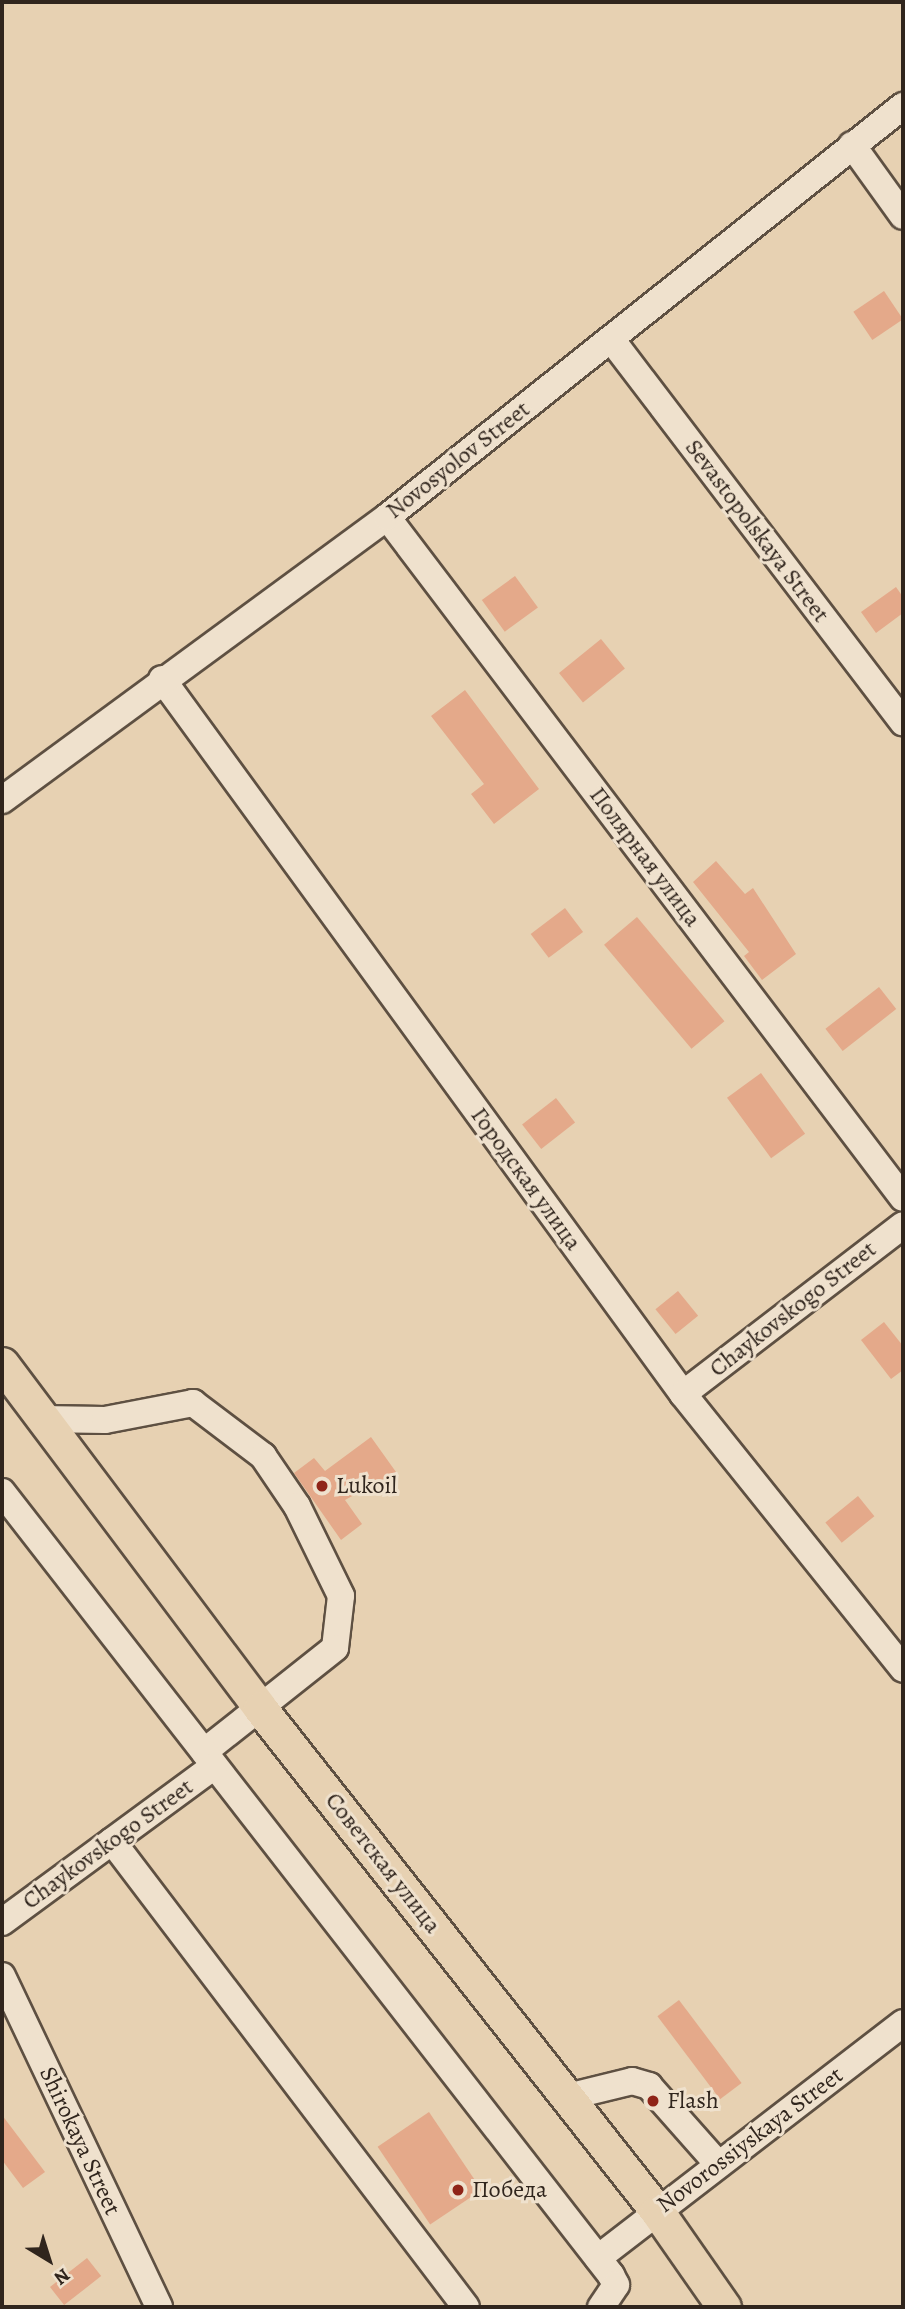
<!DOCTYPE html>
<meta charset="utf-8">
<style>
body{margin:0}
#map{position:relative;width:905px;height:2309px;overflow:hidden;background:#e7d1b2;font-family:Alegreya,serif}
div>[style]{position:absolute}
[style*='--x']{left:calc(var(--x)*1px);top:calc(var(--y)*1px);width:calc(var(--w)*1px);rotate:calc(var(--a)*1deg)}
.building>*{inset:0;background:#e4a98a;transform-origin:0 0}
.roads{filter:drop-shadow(2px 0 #5e5042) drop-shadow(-2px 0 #5e5042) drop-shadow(0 2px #5e5042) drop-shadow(0 -2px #5e5042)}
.minor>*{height:26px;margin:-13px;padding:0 13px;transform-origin:13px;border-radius:13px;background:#efe1cd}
.major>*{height:33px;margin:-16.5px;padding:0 16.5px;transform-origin:16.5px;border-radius:16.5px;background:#e7d1b2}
.dots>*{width:19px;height:19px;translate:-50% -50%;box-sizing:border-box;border:4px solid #efe1cd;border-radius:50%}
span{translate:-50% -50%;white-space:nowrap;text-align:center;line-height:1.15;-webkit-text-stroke:6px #efe1cd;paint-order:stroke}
.street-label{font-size:24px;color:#30251d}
.poi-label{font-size:24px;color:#30251d}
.left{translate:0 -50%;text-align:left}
.frame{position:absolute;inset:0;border:4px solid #30251d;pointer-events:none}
.north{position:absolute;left:14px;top:2225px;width:70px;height:70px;-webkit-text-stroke:5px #efe1cd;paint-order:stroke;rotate:142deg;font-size:19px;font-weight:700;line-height:28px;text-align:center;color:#30251d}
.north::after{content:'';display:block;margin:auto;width:24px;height:32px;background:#30251d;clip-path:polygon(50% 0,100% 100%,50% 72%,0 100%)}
</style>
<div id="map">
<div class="building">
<i style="left:884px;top:291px;width:34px;height:37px;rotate:56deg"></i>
<i style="left:515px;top:576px;width:39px;height:41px;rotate:54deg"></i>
<i style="clip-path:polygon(896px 587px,903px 597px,903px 613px,876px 633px,861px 612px)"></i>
<i style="left:601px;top:639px;width:38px;height:54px;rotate:51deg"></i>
<i style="clip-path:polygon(465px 690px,539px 789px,494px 824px,471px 794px,484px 784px,431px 716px)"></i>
<i style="clip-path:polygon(716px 861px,745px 894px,753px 888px,796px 954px,762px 980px,744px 956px,749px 952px,693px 882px)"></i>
<i style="left:565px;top:908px;width:30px;height:43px;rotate:53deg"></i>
<i style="left:637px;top:917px;width:136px;height:43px;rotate:50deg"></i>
<i style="left:879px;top:987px;width:28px;height:68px;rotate:52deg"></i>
<i style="left:761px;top:1073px;width:75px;height:42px;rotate:54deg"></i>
<i style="left:556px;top:1098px;width:31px;height:43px;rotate:52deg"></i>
<i style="left:678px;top:1291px;width:32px;height:29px;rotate:51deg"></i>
<i style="clip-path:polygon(884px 1322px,903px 1346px,903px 1370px,891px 1379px,861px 1340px)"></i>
<i style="clip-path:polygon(371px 1437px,396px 1472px,345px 1500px,362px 1524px,341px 1540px,294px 1473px,314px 1458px,325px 1471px)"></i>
<i style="left:858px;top:1496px;width:26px;height:42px;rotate:51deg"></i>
<i style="left:679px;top:2000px;width:104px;height:27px;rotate:53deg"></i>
<i style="left:429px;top:2112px;width:94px;height:62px;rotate:56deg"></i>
<i style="clip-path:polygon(2px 2115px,45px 2172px,23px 2188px,2px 2160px)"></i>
<i style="left:87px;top:2258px;width:23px;height:47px;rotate:52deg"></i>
</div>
<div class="roads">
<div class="minor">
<i style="--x:852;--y:145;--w:87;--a:54.3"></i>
<i style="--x:611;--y:339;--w:482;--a:52.7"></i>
<i style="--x:387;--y:517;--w:854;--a:52.85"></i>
<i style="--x:162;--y:679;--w:885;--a:53.92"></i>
<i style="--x:683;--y:1394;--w:352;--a:51.3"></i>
<i style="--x:2;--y:800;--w:478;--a:-36.3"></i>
<i style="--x:387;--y:517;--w:660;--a:-38.54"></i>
<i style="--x:683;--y:1394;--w:277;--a:-37.5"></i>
<i style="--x:41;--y:1419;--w:64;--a:0.9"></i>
<i style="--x:105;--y:1420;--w:90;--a:-10.9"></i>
<i style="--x:193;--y:1403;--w:88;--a:37.1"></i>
<i style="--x:263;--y:1456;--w:60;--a:55.8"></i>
<i style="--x:297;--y:1506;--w:100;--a:63.9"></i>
<i style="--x:341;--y:1596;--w:52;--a:96.6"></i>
<i style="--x:335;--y:1648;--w:167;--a:141.6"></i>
<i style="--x:2;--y:1492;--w:992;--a:52.13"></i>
<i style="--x:611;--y:2275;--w:11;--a:63"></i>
<i style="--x:616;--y:2285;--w:27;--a:124"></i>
<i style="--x:112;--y:1841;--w:585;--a:52.78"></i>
<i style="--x:2;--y:1922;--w:263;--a:-36.3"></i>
<i style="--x:2;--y:1976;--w:366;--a:64.6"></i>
<i style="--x:567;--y:2097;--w:67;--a:-13.8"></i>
<i style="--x:632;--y:2081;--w:18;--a:16"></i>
<i style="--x:649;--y:2086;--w:104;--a:48.5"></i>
<i style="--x:598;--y:2258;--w:385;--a:-37.6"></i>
</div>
<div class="major">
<i style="--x:2;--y:1364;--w:430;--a:53.1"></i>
<i style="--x:260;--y:1708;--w:641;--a:51.72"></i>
<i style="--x:657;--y:2211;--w:117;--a:55.1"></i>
</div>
</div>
<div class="dots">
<i style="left:322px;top:1486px;background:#8f2418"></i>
<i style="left:653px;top:2101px;background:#8f2418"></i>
<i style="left:458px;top:2190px;background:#8f2418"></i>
</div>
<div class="street-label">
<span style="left:458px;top:460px;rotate:-38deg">Novosyolov Street</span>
<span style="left:757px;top:531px;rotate:53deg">Sevastopolskaya Street</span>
<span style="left:645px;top:857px;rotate:53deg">Полярная улица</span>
<span style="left:526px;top:1179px;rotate:54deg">Городская улица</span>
<span style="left:793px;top:1309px;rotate:-38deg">Chaykovskogo Street</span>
<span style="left:108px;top:1844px;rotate:-36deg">Chaykovskogo Street</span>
<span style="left:383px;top:1863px;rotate:52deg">Советская улица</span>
<span style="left:750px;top:2140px;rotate:-37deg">Novorossiyskaya Street</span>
<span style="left:80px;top:2141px;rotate:65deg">Shirokaya Street</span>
</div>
<div class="poi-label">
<span class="left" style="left:336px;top:1486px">Lukoil</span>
<span class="left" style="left:667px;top:2101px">Flash</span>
<span class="left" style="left:472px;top:2190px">Победа</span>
</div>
<div class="frame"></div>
<div class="north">N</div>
</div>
